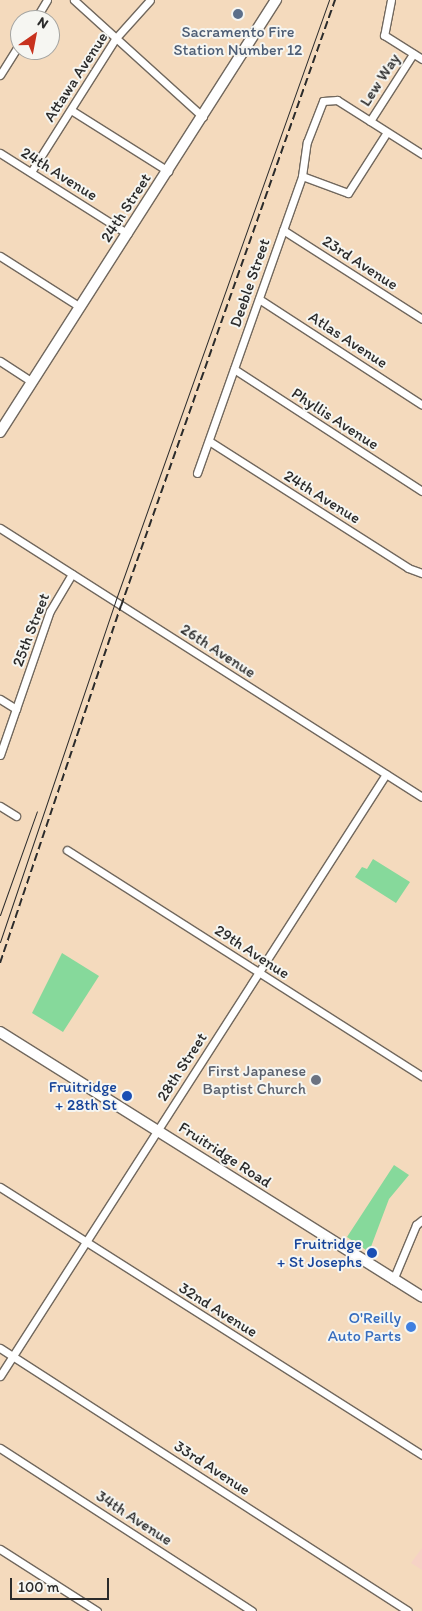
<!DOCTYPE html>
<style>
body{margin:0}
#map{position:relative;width:422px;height:1611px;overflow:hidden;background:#f4dabd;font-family:Itim,sans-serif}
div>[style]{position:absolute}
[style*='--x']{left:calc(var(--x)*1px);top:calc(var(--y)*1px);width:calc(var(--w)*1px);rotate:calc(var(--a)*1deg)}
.built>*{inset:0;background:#f6d2c5}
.green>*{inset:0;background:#86d99b}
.roads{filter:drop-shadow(1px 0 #71685e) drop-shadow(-1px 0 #71685e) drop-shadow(0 1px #71685e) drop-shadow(0 -1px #71685e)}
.street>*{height:7px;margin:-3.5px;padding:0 3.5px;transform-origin:3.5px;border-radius:3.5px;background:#fff}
.secondary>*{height:10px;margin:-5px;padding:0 5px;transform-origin:5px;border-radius:5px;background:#fff}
.tram>*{height:1px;margin:-0.5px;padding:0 0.5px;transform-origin:0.5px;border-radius:0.5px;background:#2b2b2b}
.rail>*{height:2px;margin-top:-1px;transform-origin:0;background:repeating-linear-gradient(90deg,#2b2b2b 0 8px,transparent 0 12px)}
.dots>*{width:14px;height:14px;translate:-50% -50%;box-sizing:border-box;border:2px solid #f6f6f2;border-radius:50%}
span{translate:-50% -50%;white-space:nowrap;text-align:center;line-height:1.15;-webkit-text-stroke:4px #f6f6f2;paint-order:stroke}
.service-label{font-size:16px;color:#4e5e75}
.street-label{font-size:16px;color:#2b2b2b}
.worship-label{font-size:16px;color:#5b616d}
.right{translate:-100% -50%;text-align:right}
.transit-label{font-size:16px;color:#164399}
.shop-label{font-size:16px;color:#366cbe}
.north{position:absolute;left:10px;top:10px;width:50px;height:50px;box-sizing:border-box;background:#f6f6f2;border:1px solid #a5a5a2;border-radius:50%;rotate:33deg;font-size:14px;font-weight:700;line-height:20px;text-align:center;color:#2b2b2b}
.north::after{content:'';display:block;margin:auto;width:18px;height:22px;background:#c8321e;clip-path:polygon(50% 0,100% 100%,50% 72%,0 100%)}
.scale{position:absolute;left:10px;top:1578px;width:99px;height:22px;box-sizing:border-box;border:2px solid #2b2b2b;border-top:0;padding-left:6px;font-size:15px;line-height:18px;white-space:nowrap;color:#2b2b2b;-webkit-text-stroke:4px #f6f6f2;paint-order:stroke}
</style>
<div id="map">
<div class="built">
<i style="clip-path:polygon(422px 1548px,422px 1570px,411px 1563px)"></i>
</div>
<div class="green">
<i style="clip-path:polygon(373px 859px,410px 882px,396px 903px,355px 877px,362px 867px,367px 869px)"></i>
<i style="clip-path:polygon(62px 953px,99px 976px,63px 1032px,32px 1013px)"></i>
<i style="clip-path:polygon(394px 1165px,409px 1175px,389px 1199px,369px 1252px,347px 1237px)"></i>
</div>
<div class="roads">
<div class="street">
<i style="--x:74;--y:0;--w:174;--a:42.2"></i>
<i style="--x:391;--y:0;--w:36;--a:101"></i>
<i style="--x:384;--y:35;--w:45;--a:32.3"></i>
<i style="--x:35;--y:20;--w:23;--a:-59"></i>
<i style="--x:0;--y:75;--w:38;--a:-58"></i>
<i style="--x:71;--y:110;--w:115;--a:32.2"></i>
<i style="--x:370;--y:121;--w:80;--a:-57.3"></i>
<i style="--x:0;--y:153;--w:151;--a:32.3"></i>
<i style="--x:31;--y:172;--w:157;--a:-57.7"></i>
<i style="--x:115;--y:39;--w:52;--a:-48.1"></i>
<i style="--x:302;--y:176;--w:49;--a:20.3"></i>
<i style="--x:348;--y:193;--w:72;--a:-57.4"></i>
<i style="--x:283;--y:230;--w:165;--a:32.6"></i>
<i style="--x:0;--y:256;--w:95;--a:32.5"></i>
<i style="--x:259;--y:299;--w:194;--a:33"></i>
<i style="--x:0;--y:361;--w:38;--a:33"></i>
<i style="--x:234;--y:369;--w:224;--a:33"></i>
<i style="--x:209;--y:441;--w:236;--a:32.5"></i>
<i style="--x:408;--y:568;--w:15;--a:20"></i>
<i style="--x:197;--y:473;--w:315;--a:-70.5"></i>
<i style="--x:302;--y:176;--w:34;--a:-82"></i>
<i style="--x:307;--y:142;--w:44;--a:-68.7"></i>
<i style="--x:323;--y:101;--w:14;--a:-4"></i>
<i style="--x:337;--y:100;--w:101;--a:32.4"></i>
<i style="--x:0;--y:528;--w:500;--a:32.52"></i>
<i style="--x:0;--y:699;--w:19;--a:32"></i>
<i style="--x:0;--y:755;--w:152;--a:-70.9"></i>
<i style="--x:50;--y:611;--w:43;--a:-59.3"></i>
<i style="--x:0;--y:806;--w:19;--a:32"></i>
<i style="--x:67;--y:850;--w:421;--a:32.5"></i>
<i style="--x:0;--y:1187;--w:500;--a:32.4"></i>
<i style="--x:393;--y:1280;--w:60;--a:-67.3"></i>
<i style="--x:416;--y:1225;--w:8;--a:-40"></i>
<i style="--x:0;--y:1348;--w:485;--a:32.8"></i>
<i style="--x:0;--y:1376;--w:715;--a:-57.33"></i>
<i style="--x:0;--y:1448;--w:300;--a:32.9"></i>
<i style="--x:0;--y:1549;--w:115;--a:32.6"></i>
</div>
<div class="secondary">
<i style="--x:0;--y:432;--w:513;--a:-57.43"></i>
<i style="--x:0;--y:1032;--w:498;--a:32.1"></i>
</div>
</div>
<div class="tram">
<i style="--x:0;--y:915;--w:110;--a:-70.4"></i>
<i style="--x:0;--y:942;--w:359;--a:-71.3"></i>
<i style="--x:115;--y:602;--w:639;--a:-70.43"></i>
</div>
<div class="rail">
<i style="--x:0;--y:963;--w:377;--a:-71.3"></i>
<i style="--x:121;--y:606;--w:643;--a:-70.55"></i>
</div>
<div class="dots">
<i style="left:238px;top:14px;background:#5c6f8a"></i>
<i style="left:316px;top:1080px;background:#6b7280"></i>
<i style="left:127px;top:1096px;background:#1a4fb4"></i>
<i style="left:372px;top:1253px;background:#1a4fb4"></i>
<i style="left:411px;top:1327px;background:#3f7fe0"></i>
</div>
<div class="service-label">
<span style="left:238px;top:41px">Sacramento Fire<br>Station Number 12</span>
</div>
<div class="street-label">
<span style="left:76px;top:77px;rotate:-57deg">Attawa Avenue</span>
<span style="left:380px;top:80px;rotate:-57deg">Lew Way</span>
<span style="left:59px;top:174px;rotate:32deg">24th Avenue</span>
<span style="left:126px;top:208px;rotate:-57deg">24th Street</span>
<span style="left:360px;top:263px;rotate:33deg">23rd Avenue</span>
<span style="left:250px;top:283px;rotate:-71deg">Deeble Street</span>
<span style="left:348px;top:340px;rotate:33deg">Atlas Avenue</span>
<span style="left:335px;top:419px;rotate:33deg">Phyllis Avenue</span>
<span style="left:322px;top:497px;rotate:32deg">24th Avenue</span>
<span style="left:31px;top:630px;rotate:-69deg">25th Street</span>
<span style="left:218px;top:651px;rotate:33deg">26th Avenue</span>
<span style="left:252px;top:952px;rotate:33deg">29th Avenue</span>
<span style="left:182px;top:1067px;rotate:-57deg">28th Street</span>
<span style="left:225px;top:1155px;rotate:33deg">Fruitridge Road</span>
<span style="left:218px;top:1310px;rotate:32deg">32nd Avenue</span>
<span style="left:212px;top:1468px;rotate:33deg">33rd Avenue</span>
<span style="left:134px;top:1518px;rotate:33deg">34th Avenue</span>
</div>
<div class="worship-label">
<span class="right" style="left:306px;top:1080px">First Japanese<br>Baptist Church</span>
</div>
<div class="transit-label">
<span class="right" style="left:117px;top:1096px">Fruitridge<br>+ 28th St</span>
<span class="right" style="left:362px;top:1253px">Fruitridge<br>+ St Josephs</span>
</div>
<div class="shop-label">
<span class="right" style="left:401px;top:1327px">O'Reilly<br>Auto Parts</span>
</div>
<div class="north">N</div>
<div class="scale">100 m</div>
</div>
